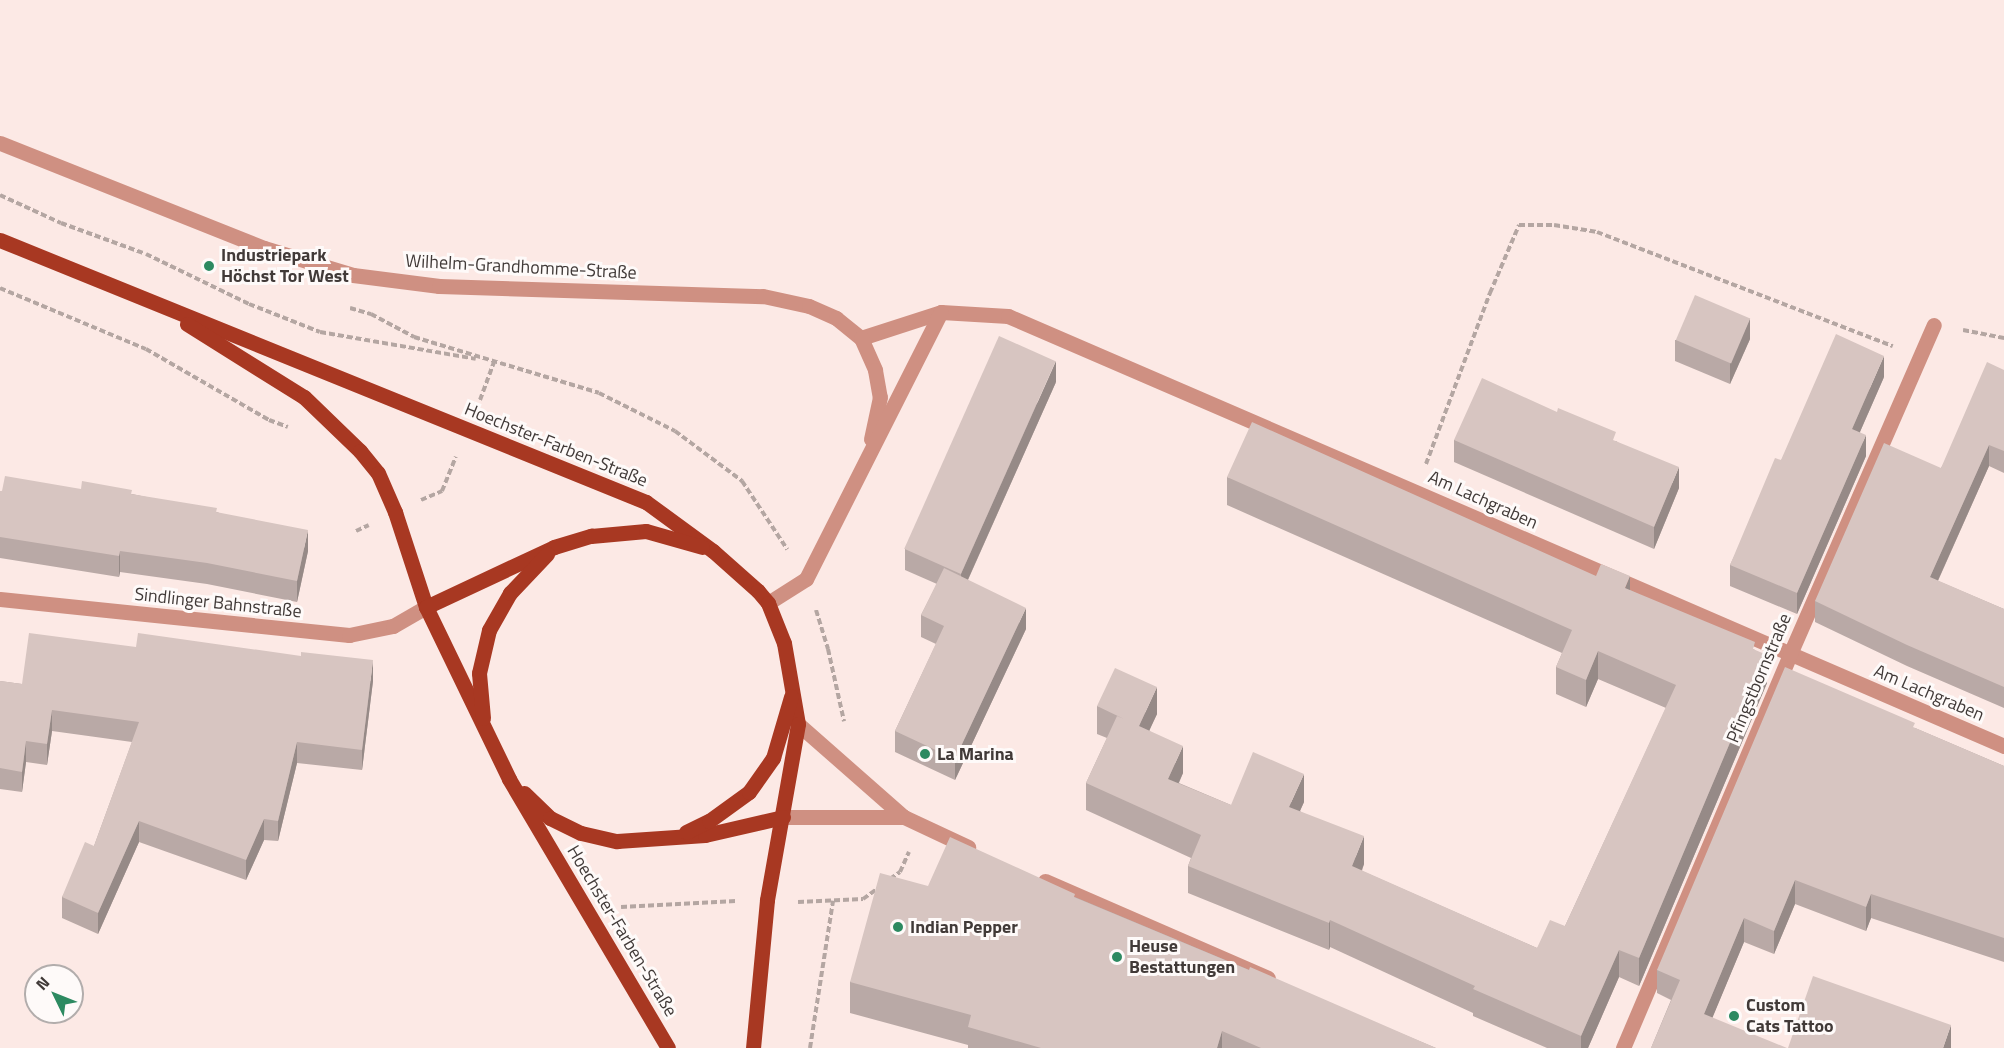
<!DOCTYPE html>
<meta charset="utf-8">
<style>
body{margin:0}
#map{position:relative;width:2004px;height:1048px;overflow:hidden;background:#fce9e5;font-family:"Titillium Web",sans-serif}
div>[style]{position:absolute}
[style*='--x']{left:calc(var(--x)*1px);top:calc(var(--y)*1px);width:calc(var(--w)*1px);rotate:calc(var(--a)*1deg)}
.path>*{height:4px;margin-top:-2px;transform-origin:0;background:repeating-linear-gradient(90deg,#b4a6a2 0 6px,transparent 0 9px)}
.minor>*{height:15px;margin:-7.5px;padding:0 7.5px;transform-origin:7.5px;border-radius:7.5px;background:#cf9082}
.major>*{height:15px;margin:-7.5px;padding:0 7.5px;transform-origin:7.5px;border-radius:7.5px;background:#a83822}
.wall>*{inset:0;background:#b9a9a6}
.shaded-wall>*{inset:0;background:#968a87}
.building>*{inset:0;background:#d7c5c1;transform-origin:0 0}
.dots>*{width:16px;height:16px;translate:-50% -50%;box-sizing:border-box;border:3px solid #fefaf9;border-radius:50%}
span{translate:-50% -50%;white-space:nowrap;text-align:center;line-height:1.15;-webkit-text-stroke:6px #fefaf9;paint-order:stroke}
.poi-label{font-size:18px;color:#413a38;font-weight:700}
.left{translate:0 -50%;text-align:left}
.street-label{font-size:18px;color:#413a38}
.north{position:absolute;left:24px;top:964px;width:60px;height:60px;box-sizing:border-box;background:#fefaf9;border:2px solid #b2adac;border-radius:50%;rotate:313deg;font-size:16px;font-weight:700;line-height:24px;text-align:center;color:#413a38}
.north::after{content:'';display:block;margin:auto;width:21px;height:27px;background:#2d8a61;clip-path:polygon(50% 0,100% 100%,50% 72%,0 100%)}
</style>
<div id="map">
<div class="path">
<i style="--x:0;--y:195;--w:67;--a:24.7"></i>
<i style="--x:61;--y:223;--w:90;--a:20"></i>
<i style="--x:146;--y:254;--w:114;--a:25.9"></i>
<i style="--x:249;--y:304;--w:76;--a:21.5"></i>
<i style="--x:320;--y:332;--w:158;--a:9.8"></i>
<i style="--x:0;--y:288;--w:158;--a:22.7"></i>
<i style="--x:146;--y:349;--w:142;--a:30"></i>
<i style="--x:269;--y:420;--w:20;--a:20"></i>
<i style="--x:350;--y:308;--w:22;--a:16"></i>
<i style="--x:371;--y:314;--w:49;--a:28.1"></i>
<i style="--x:414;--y:337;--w:193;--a:16.8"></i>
<i style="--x:599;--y:393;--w:85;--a:26.6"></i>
<i style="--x:675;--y:431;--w:84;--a:36.7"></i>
<i style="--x:742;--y:481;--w:82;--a:56.5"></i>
<i style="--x:1963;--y:330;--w:42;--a:11"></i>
<i style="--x:480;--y:400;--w:40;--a:-69.8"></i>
<i style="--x:1426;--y:464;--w:183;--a:-69.5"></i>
<i style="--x:1490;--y:293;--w:74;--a:-66.9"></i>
<i style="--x:1519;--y:225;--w:35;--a:0"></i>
<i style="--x:1554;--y:225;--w:44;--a:9.2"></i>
<i style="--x:1597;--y:232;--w:317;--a:21.1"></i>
<i style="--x:421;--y:500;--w:23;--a:-23"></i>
<i style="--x:442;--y:491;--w:37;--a:-68"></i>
<i style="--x:356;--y:531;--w:14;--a:-25"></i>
<i style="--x:816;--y:610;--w:41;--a:72.9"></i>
<i style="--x:828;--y:649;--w:74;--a:77.5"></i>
<i style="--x:890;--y:879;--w:12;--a:-35"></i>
<i style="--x:900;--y:872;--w:22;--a:-66"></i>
<i style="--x:798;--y:902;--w:65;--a:-2.6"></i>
<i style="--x:863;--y:899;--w:17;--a:-36"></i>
<i style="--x:621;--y:907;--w:115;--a:-3"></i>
<i style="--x:810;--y:1048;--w:149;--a:-81.1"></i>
</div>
<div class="minor">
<i style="--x:0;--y:143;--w:284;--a:21.7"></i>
<i style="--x:264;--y:248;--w:93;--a:16.9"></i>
<i style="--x:353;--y:275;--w:87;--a:7.3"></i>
<i style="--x:439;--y:286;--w:324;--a:1.8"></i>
<i style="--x:763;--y:296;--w:47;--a:12.3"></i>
<i style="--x:809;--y:306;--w:30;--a:24"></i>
<i style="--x:836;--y:318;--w:32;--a:39"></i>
<i style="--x:861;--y:338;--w:84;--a:-18"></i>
<i style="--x:941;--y:312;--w:67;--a:3.4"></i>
<i style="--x:1008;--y:316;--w:1085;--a:23.35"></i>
<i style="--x:861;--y:338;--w:35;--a:66"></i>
<i style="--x:875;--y:370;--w:27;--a:80"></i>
<i style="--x:880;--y:397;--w:43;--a:102.1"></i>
<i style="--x:0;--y:599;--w:351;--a:5.9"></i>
<i style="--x:349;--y:635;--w:45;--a:-11.6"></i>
<i style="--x:393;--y:626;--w:38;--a:-30"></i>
<i style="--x:768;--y:603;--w:45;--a:-32.3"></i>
<i style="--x:806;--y:579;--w:299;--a:-63.2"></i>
<i style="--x:798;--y:724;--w:141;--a:41.3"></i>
<i style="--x:904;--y:817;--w:71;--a:25.1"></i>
<i style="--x:783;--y:817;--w:121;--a:0"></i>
<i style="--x:1045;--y:881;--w:243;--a:23.5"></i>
<i style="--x:1623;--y:1048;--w:428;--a:-67"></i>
<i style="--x:1790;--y:654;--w:359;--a:-66.4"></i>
</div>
<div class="major">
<i style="--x:0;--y:240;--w:697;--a:22.08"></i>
<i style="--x:646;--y:502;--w:83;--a:36.2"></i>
<i style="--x:713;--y:551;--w:60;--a:41.6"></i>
<i style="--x:758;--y:591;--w:16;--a:50"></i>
<i style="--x:768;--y:603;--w:43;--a:68.2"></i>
<i style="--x:784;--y:643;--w:82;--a:80.2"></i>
<i style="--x:798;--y:724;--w:179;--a:100"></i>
<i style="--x:767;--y:900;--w:149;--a:95.4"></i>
<i style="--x:187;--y:324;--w:138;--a:32"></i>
<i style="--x:304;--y:397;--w:78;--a:44"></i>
<i style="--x:360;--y:451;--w:28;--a:51"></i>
<i style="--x:378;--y:473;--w:43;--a:66.4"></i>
<i style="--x:395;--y:512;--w:100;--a:71.9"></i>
<i style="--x:426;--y:607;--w:191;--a:64.2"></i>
<i style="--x:509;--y:779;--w:312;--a:59.4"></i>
<i style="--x:426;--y:607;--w:141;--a:-25.1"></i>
<i style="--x:554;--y:547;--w:39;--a:-17"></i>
<i style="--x:591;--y:536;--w:55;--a:-5.2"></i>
<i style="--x:646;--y:531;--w:58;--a:15.9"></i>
<i style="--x:483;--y:718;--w:45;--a:-95.1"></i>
<i style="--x:479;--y:673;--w:44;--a:-76.9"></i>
<i style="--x:489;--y:630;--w:43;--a:-60.4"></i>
<i style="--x:510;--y:593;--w:54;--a:-46.5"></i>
<i style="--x:524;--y:793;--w:36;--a:44"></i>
<i style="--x:550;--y:818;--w:34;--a:26"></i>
<i style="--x:581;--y:833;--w:37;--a:13"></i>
<i style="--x:617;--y:841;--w:88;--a:-3.9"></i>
<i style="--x:705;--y:835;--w:80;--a:-13"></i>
<i style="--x:686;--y:832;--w:25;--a:-26"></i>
<i style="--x:709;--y:821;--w:49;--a:-35.9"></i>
<i style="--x:749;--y:792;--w:42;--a:-54.8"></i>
<i style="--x:773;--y:758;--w:64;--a:-73.6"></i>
</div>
<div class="wall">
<i style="clip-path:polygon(1750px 339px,1730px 384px,1675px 361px,1675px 340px)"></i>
<i style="clip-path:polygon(2004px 370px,2004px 473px,1989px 466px,1938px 581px,2004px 609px,2004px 708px,1907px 666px,1815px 622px,1815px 601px,1941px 468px)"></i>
<i style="clip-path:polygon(1884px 377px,1860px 432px,1866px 456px,1797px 614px,1730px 586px,1730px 565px,1781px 460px)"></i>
<i style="clip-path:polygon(1056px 382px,968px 580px,1026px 629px,955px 780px,895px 752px,895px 731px,936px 644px,921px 637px,921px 615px,937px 584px,905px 570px,905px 549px)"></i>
<i style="clip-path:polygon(1454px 440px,1616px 441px,1679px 488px,1654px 549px,1454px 462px)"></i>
<i style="clip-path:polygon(1227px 477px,1596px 576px,1630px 590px,1755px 650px,1767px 683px,1639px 986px,1619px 977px,1588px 1048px,1547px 1048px,1473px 1016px,1473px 1013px,1330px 947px,1329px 950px,1188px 893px,1188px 866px,1191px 858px,1086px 810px,1086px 783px,1107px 738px,1097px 734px,1097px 706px,1157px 714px,1149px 730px,1183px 773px,1179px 783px,1231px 805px,1304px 802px,1300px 811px,1364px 864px,1362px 871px,1537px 948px,1565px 926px,1666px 708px,1598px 679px,1586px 707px,1556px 694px,1556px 667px,1562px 653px,1227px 505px)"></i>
<i style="clip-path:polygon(81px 489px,132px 494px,217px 512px,308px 551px,297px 602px,207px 584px,120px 572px,119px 577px,0 558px,0 491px)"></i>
<i style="clip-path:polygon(0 681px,22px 684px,373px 681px,362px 770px,297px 763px,278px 841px,264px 840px,246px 880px,139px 842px,98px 934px,62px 918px,62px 897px,94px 846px,132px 742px,52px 731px,47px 765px,26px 762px,22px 792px,0 789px)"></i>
<i style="clip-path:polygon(1915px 728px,2004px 766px,2004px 962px,1871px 918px,1866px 931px,1795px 904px,1774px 954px,1744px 942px,1712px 1018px,1651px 1048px,1671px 1000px,1657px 993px,1657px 970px)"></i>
<i style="clip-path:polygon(928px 886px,1075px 897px,1436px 1048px,968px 1048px,968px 1045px,850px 1013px,850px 982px)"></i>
</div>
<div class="shaded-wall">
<i style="clip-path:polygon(1750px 318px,1750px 339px,1730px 384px,1730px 363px)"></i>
<i style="clip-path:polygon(1884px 356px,1884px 377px,1852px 450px,1852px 429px)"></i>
<i style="clip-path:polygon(1056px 361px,1056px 382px,961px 595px,961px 574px)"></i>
<i style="clip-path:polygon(1866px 435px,1866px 456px,1797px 614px,1797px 593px)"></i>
<i style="clip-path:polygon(1989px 445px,1989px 466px,1930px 598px,1930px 577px)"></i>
<i style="clip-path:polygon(1679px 467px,1679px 488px,1654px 549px,1654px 527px)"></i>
<i style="clip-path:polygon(308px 530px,308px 551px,297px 602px,297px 581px)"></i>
<i style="clip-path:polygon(120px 551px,120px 572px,119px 577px,119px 556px)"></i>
<i style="clip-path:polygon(1630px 576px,1630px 604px,1625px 588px)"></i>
<i style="clip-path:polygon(1026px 608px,1026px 629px,955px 780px,955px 759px)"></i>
<i style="clip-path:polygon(1598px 651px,1598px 679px,1586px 707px,1586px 680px)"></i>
<i style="clip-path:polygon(1767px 655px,1767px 683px,1639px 986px,1639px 958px)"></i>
<i style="clip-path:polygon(373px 660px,373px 681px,362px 770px,362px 750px)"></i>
<i style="clip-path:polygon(1157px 687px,1157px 714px,1139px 753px,1139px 726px)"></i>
<i style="clip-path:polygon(52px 710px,52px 731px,47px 765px,47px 744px)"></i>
<i style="clip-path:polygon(26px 741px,26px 762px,22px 792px,22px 772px)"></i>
<i style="clip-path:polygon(297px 742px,297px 763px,278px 841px,278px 821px)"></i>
<i style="clip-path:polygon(1183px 746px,1183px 773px,1168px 806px,1168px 779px)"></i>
<i style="clip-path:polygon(1304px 774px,1304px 802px,1289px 835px,1289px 807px)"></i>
<i style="clip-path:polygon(264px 819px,264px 840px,246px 880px,246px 860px)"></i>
<i style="clip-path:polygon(139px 821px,139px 842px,98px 934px,98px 913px)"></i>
<i style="clip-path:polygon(1364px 836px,1364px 864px,1352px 894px,1352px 866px)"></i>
<i style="clip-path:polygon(1795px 880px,1795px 904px,1774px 954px,1774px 931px)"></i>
<i style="clip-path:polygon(1871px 894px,1871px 918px,1866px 931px,1866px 907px)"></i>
<i style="clip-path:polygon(1744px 918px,1744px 942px,1704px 1038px,1704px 1014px)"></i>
<i style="clip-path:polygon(1330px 920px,1330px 947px,1329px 950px,1329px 923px)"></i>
<i style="clip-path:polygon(1619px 950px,1619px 977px,1588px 1048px,1581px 1048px,1581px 1036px)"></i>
<i style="clip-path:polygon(1951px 1025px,1951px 1048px,1943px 1048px)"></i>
<i style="clip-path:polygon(1222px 1031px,1222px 1048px,1217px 1048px)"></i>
</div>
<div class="building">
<i style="left:1695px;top:295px;width:60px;height:49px;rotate:23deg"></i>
<i style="clip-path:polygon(1836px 334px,1884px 356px,1852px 429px,1866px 435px,1797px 593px,1730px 565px,1775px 458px,1781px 460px)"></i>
<i style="left:999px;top:336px;width:62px;height:233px;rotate:24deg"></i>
<i style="clip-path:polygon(1987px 362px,2004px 370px,2004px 451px,1989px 445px,1930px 577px,2004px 609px,2004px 687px,1907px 645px,1815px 601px,1884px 443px,1941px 468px)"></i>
<i style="clip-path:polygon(1482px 378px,1557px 412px,1558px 408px,1616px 432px,1613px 440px,1679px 467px,1654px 527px,1454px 440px)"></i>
<i style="clip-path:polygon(1252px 422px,1596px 576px,1601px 564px,1630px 576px,1625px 588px,1755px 642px,1753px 649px,1767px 655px,1639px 958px,1619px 950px,1581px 1036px,1473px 989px,1475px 986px,1330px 920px,1329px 923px,1188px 866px,1201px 835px,1086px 783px,1117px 716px,1124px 719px,1097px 706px,1115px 668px,1157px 687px,1139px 726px,1183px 746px,1168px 779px,1231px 805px,1253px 752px,1304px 774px,1289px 807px,1364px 836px,1352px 866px,1537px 948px,1550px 920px,1565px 926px,1676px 685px,1598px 651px,1586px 680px,1556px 667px,1572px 630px,1227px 477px)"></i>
<i style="clip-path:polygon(5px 476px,81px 489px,82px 481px,132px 490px,131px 494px,217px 508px,216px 512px,308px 530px,297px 581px,207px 563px,120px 551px,119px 556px,0 537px,0 491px,2px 491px)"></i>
<i style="clip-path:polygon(944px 568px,1026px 608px,955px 759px,895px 731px,944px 626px,921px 615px)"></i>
<i style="clip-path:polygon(29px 633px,136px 647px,138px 633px,301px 656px,301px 652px,373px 660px,362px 750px,297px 742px,278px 821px,264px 819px,246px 860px,139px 821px,98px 913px,62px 897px,85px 842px,94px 846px,139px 722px,52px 710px,47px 744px,26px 741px,22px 772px,0 768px,0 681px,22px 684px)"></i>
<i style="clip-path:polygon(1785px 667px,1915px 723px,1913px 727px,2004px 766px,2004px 938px,1871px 894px,1866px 907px,1795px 880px,1774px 931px,1744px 918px,1704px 1014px,1787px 1048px,1651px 1048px,1680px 980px,1657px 970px)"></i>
<i style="clip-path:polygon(950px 837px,1075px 894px,1074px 897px,1249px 970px,1250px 967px,1436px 1048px,1261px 1048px,1222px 1031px,1217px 1048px,1041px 1048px,968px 1027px,971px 1015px,850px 982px,880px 873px,928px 886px)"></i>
<i style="clip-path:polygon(1813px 976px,1951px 1025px,1943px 1048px,1788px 1048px)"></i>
</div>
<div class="dots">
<i style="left:209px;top:266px;background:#2d8a61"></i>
<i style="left:925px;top:754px;background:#2d8a61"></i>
<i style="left:898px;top:927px;background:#2d8a61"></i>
<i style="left:1117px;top:957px;background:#2d8a61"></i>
<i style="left:1734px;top:1016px;background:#2d8a61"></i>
</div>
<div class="poi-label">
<span class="left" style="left:221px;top:266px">Industriepark<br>Höchst Tor West</span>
<span class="left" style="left:937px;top:754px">La Marina</span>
<span class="left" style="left:910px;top:927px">Indian Pepper</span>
<span class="left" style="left:1129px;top:957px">Heuse<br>Bestattungen</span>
<span class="left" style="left:1746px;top:1016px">Custom<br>Cats Tattoo</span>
</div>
<div class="street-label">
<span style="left:521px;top:267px;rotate:3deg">Wilhelm-Grandhomme-Straße</span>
<span style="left:556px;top:445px;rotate:22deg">Hoechster-Farben-Straße</span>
<span style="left:1483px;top:500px;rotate:24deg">Am Lachgraben</span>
<span style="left:218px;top:603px;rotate:6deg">Sindlinger Bahnstraße</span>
<span style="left:1759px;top:678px;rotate:-67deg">Pfingstbornstraße</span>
<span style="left:1929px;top:693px;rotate:23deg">Am Lachgraben</span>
<span style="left:622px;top:931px;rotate:59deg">Hoechster-Farben-Straße</span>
</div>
<div class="north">N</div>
</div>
